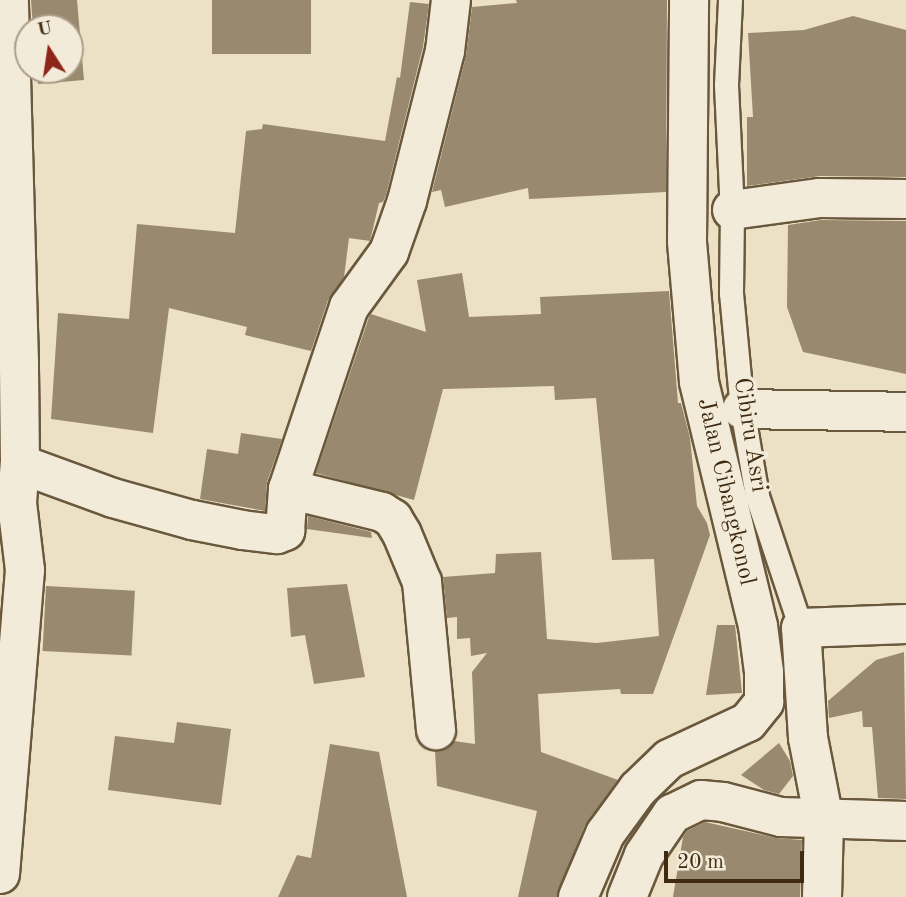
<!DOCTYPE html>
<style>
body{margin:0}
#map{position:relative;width:906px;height:897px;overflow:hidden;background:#ece0c5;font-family:"Old Standard TT",serif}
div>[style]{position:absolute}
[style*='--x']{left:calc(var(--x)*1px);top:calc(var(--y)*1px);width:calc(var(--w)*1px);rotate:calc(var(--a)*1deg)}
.building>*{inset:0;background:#99896e;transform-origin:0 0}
.roads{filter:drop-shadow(2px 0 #6a583c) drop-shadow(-2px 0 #6a583c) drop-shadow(0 2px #6a583c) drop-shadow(0 -2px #6a583c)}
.lane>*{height:23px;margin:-11.5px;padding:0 11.5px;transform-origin:11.5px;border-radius:11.5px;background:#f3ebd9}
.street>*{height:38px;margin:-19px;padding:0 19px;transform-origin:19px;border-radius:19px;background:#f3ebd9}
span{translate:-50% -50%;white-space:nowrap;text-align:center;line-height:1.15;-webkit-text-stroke:7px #f3ebd9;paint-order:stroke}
.street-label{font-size:24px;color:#3f2a0f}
.north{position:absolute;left:14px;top:14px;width:70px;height:70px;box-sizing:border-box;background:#f3ebd9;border:2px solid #ab9e88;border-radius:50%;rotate:348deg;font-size:19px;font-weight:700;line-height:28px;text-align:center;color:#3f2a0f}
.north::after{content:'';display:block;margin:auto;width:24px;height:32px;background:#8f2418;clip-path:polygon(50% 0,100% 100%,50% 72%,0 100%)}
.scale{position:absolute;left:664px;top:851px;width:140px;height:32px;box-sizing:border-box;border:4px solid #3f2a0f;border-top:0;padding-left:9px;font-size:21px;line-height:24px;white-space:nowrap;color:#3f2a0f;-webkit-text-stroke:5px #f3ebd9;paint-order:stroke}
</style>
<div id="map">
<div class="building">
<i style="clip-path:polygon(31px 0,77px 0,84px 80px,38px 84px,37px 70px,70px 70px,70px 28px,33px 28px)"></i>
<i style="left:212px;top:0;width:99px;height:54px"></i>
<i style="clip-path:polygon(516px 0,667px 0,666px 192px,529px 199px,528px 188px,445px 207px,441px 190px,432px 192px,466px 56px,472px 7px,517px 3px)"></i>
<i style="clip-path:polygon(410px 2px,429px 4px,423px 47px,386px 195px,383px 202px,379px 203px,370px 241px,349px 238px,344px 277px,328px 300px,311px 351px,245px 335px,247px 327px,169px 308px,153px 433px,51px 419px,58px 313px,129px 319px,137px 224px,235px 233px,246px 131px,262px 129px,263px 124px,385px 141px,397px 77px,400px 78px)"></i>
<i style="clip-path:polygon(853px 16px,906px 30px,906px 177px,820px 176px,747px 186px,747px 117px,753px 117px,748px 33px,804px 30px)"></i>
<i style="clip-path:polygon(821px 220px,906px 221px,906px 374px,803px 352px,787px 307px,788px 225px)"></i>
<i style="clip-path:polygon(462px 273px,469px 317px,541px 314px,540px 297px,669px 291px,678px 403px,681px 403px,690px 438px,697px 506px,707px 523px,710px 535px,653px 694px,621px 694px,620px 689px,538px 694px,541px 752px,618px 780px,585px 825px,557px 897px,518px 897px,537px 811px,437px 786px,435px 751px,448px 748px,454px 741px,475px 744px,472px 672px,487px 653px,471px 656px,470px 638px,457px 639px,457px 617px,447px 618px,443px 577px,495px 573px,496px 554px,541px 552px,547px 639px,597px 643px,659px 636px,654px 559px,612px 560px,596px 398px,555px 400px,554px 386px,443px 389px,414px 500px,316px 473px,369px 317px,371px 314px,426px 332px,417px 280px)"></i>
<i style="clip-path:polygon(241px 433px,282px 439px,267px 482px,265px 511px,200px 499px,207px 449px,238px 454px)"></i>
<i style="clip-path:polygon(308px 516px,371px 532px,372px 538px,307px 529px)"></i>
<i style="clip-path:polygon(347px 584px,365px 677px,314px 684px,305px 635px,291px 637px,287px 588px)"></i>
<i style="left:46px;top:586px;width:89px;height:65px;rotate:3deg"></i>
<i style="clip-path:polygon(717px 625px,735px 625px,742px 693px,706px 695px)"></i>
<i style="clip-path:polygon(904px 652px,906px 799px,878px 798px,872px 727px,863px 727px,862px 711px,829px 718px,828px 701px,876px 660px)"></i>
<i style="clip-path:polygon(177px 722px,231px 729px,221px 805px,108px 790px,115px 736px,174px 743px)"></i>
<i style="clip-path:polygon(779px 743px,790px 761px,793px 776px,779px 794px,764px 790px,741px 775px)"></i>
<i style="clip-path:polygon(330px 744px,379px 752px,407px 897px,278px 897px,297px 855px,311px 858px)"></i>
<i style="clip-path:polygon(705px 822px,776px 838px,802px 840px,800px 897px,673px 897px,683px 837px,687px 831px)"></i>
</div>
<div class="roads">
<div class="lane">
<i style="--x:730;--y:0;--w:85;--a:92.7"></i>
<i style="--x:726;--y:85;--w:125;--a:87.3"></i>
<i style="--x:732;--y:210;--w:83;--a:90.7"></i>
<i style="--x:731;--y:293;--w:117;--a:84.6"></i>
<i style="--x:742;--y:409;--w:88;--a:80.2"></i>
<i style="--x:757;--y:496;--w:139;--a:71.6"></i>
</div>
<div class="street">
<i style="--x:732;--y:210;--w:89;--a:-7.8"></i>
<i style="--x:820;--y:198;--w:86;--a:0.7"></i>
<i style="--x:742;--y:409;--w:164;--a:1"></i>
<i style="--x:20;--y:464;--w:99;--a:20.1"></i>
<i style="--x:113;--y:498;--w:82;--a:15.6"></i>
<i style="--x:192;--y:520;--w:51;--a:11.3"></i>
<i style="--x:242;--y:530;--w:35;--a:7"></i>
<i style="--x:277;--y:534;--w:9;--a:-21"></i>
<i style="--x:285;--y:531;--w:42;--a:-85.9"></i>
<i style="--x:288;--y:489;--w:192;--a:-71.5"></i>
<i style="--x:349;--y:307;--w:68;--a:-54"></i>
<i style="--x:389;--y:252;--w:54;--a:-70.6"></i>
<i style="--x:407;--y:201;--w:155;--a:-75.8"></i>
<i style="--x:445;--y:51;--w:51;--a:-83.3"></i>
<i style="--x:288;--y:489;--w:97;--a:13.7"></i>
<i style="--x:382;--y:512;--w:13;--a:32"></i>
<i style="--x:393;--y:519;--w:17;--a:59"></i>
<i style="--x:402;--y:534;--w:52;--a:67.4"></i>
<i style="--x:422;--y:582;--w:149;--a:84.6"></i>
<i style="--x:0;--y:874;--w:305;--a:-85.3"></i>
<i style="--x:25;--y:570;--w:67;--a:-96.8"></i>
<i style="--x:17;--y:503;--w:39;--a:-86"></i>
<i style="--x:20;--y:464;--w:101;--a:-90.6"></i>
<i style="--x:19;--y:363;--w:363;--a:-91.6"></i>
<i style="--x:578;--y:897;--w:69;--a:-66.8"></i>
<i style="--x:605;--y:834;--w:56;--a:-53.7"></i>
<i style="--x:638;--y:789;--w:43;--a:-44.1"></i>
<i style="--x:669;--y:759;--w:87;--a:-25.1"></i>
<i style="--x:748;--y:722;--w:26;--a:-51"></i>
<i style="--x:764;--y:702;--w:30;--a:-90"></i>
<i style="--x:764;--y:672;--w:46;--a:-97.4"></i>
<i style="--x:758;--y:626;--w:251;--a:-103.6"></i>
<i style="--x:699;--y:382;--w:142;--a:-94.9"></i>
<i style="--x:687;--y:241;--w:241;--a:-89.5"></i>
<i style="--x:627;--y:897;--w:45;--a:-68"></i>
<i style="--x:644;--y:855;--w:50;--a:-55.7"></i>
<i style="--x:672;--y:814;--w:32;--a:-26"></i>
<i style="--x:701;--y:800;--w:22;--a:5"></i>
<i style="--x:723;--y:802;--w:60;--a:14.5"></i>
<i style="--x:781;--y:817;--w:125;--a:1.8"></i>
<i style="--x:822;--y:897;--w:77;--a:-88.5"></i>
<i style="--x:824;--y:820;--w:84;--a:-101"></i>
<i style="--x:808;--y:738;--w:110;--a:-93.6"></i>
<i style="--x:801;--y:628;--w:105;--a:-2.2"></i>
</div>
</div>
<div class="street-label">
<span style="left:749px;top:435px;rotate:81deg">Cibiru Asri</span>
<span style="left:725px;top:492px;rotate:77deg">Jalan Cibangkonol</span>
</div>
<div class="north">U</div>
<div class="scale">20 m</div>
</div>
